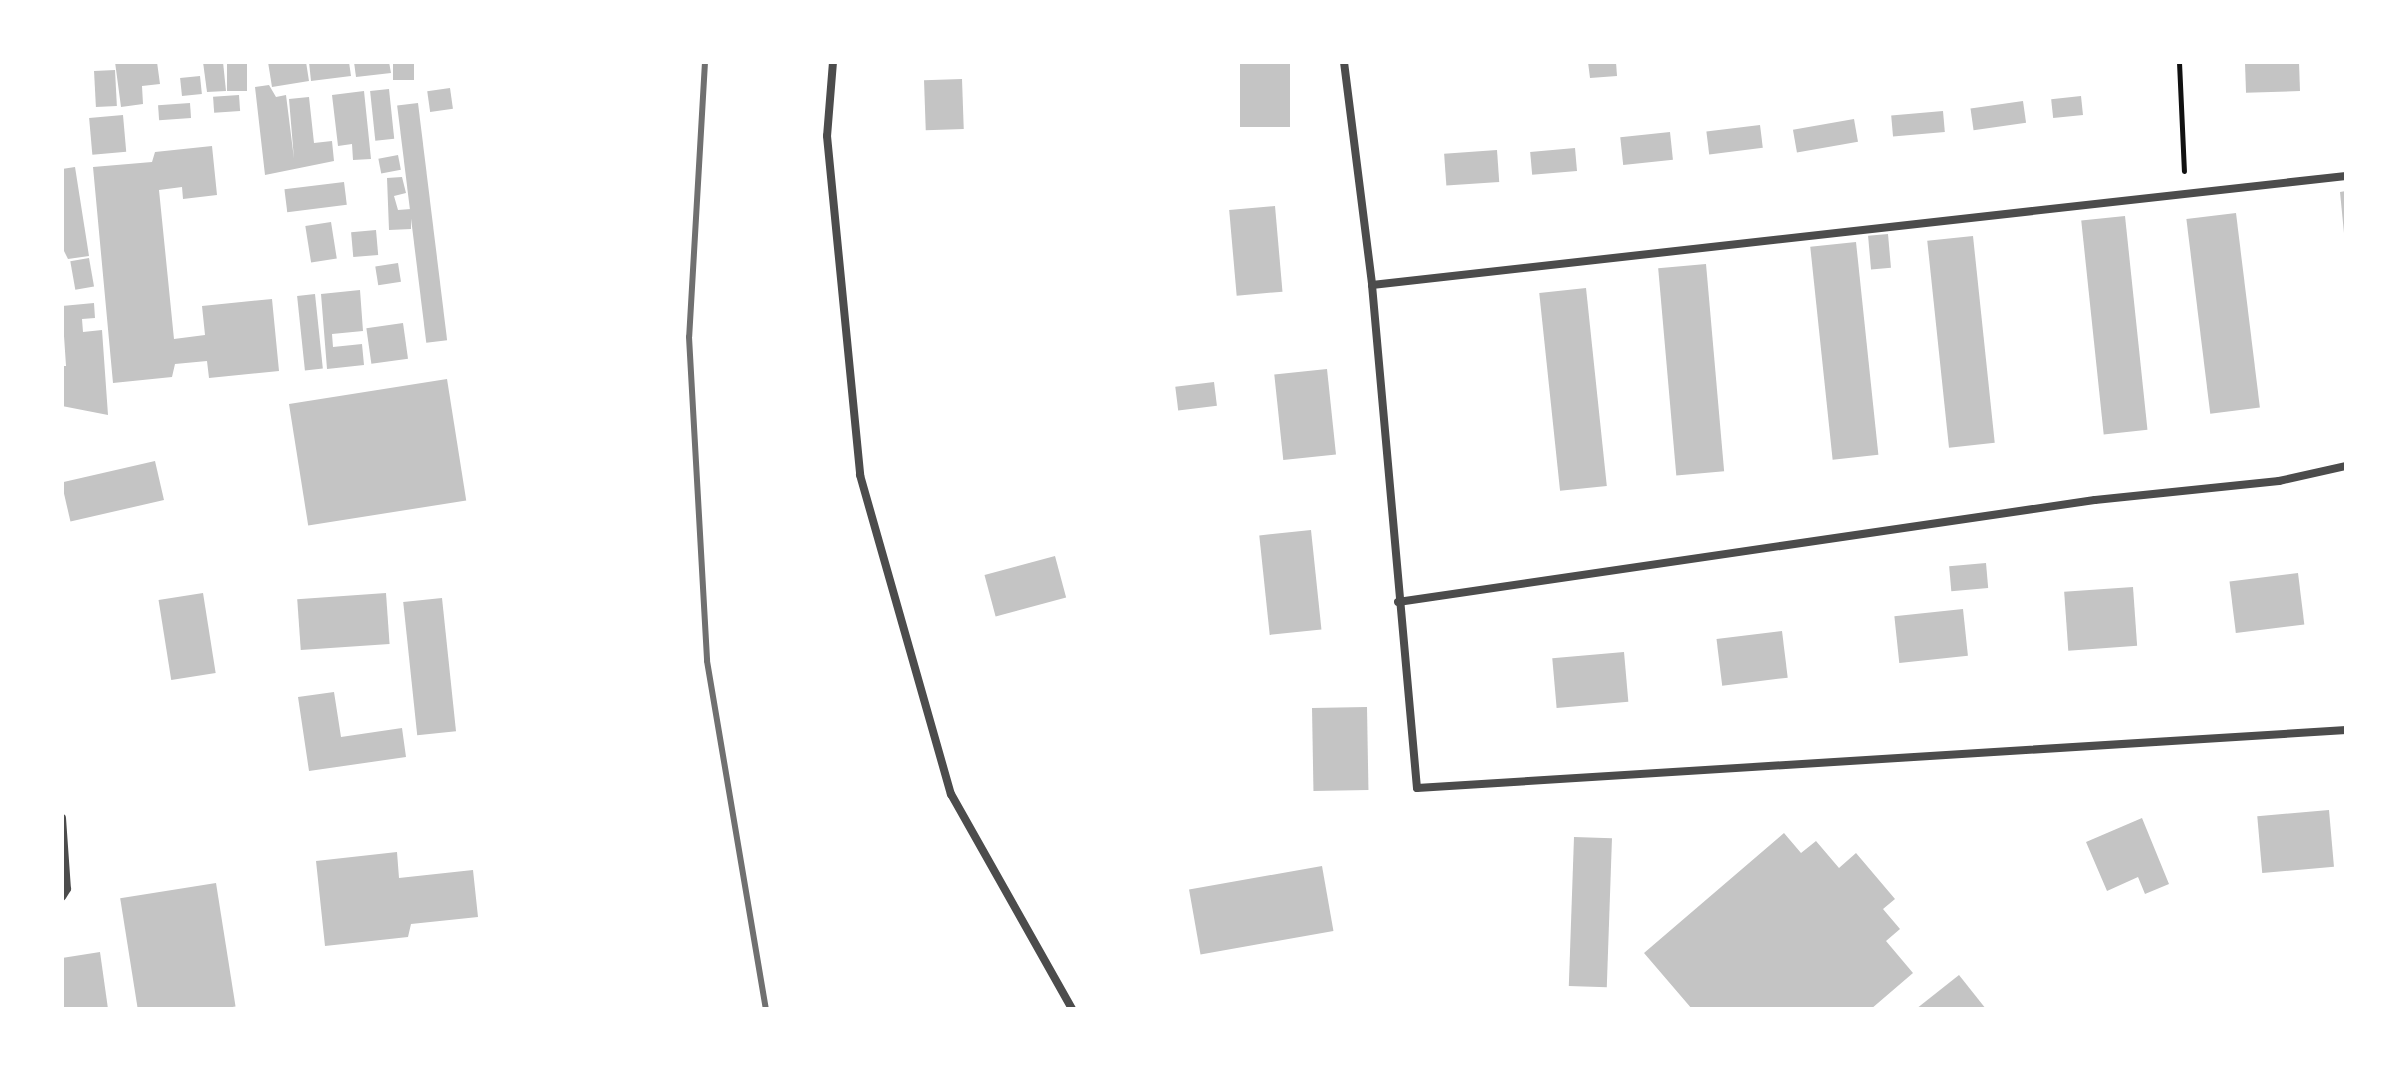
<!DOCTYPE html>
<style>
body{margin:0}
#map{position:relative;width:2408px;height:1071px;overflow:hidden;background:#fff;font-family:"PT Serif",serif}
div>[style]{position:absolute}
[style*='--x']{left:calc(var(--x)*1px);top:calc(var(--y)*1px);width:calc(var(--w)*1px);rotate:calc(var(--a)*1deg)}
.building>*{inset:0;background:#c4c4c4;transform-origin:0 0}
.path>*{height:5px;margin:-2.5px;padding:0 2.5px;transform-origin:2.5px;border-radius:2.5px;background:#111}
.minor>*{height:8px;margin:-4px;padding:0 4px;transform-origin:4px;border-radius:4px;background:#4c4c4c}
.rail>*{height:6px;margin:-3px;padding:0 3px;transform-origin:3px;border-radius:3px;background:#707070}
span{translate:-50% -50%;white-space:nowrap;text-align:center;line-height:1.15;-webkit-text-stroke:8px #fff;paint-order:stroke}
.frame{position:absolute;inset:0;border:64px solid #fff;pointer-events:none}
</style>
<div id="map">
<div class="building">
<i style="clip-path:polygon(115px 62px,157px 62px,160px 84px,142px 86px,143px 104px,121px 107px)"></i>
<i style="clip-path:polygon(203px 62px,223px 62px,226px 91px,207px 92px)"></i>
<i style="left:227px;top:62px;width:20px;height:29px"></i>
<i style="clip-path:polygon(268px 62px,306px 62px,309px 81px,272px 87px)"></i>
<i style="clip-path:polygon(309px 62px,349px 62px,351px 76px,311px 81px)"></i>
<i style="clip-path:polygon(354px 62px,389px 62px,391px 73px,356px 77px)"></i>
<i style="left:393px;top:62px;width:21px;height:18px"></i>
<i style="left:1240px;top:62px;width:50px;height:65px"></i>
<i style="clip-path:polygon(1588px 62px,1616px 62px,1617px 76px,1590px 78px)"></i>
<i style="left:2299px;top:62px;width:29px;height:54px;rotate:88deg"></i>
<i style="left:115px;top:70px;width:36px;height:21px;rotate:87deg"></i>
<i style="left:200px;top:76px;width:18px;height:20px;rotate:84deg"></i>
<i style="left:962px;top:79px;width:50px;height:38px;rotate:88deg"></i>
<i style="clip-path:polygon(269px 85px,276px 97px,286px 95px,294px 159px,289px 99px,309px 97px,314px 143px,332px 141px,334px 161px,265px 175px,255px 87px)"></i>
<i style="left:450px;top:88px;width:21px;height:23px;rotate:82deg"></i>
<i style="left:389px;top:89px;width:50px;height:19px;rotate:84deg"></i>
<i style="clip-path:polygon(364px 91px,371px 159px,353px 160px,352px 144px,338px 146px,332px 95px)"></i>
<i style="left:239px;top:95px;width:16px;height:26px;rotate:86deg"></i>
<i style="left:2081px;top:96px;width:19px;height:30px;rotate:84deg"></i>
<i style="left:2023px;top:101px;width:22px;height:53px;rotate:82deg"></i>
<i style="left:190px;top:103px;width:15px;height:32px;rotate:86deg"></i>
<i style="left:418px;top:103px;width:239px;height:21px;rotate:83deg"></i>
<i style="left:1943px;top:111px;width:21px;height:52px;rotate:85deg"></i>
<i style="left:123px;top:115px;width:37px;height:34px;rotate:85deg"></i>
<i style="left:1854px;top:119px;width:23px;height:62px;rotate:80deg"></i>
<i style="left:1760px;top:125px;width:23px;height:54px;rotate:83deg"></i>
<i style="left:1670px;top:132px;width:28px;height:50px;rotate:84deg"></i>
<i style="clip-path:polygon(212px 146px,217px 195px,183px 199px,182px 187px,159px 190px,174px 339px,205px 335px,202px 306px,272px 299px,279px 371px,209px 378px,207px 361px,175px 364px,172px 377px,113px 383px,93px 167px,152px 162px,155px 152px)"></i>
<i style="left:1575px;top:148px;width:23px;height:45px;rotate:85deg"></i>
<i style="left:1497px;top:150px;width:32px;height:53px;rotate:86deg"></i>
<i style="left:398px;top:155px;width:15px;height:20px;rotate:79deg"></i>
<i style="clip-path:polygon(75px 167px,89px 256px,68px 259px,62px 247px,62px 169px)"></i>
<i style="clip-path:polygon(402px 177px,406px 193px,394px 196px,398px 210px,411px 209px,411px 229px,389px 230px,387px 178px)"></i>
<i style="left:344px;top:182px;width:23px;height:60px;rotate:83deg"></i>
<i style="clip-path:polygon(2346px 191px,2346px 233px,2344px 233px,2340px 192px)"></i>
<i style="left:1275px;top:206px;width:86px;height:46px;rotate:85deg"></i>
<i style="left:2236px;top:213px;width:196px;height:50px;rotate:83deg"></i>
<i style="left:2125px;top:216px;width:215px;height:44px;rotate:84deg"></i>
<i style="left:331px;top:222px;width:37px;height:26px;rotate:81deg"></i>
<i style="left:376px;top:230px;width:25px;height:25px;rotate:85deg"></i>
<i style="left:1888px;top:234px;width:34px;height:20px;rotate:85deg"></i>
<i style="left:1973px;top:236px;width:208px;height:46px;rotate:84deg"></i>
<i style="left:1856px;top:242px;width:214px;height:46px;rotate:84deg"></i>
<i style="left:89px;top:258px;width:29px;height:19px;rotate:80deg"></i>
<i style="left:398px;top:263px;width:19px;height:23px;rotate:81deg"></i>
<i style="left:1706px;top:264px;width:208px;height:48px;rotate:85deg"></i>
<i style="left:1586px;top:288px;width:199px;height:47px;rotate:84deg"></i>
<i style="clip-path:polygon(360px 290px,363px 331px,332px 334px,333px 347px,362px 344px,364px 365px,327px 369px,321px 294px)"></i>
<i style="left:315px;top:294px;width:75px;height:18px;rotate:84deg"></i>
<i style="clip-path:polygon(94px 303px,95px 318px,82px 319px,83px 332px,102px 330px,108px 415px,62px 406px,62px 366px,66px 366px,62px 306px)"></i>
<i style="left:403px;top:323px;width:36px;height:37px;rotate:82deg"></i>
<i style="left:1327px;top:369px;width:86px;height:53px;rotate:84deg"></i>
<i style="left:447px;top:379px;width:123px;height:160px;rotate:81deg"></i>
<i style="left:1214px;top:382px;width:24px;height:39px;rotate:83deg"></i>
<i style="left:155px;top:461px;width:40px;height:96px;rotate:77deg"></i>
<i style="left:1311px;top:530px;width:100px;height:52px;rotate:84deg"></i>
<i style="left:1055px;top:556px;width:43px;height:73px;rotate:75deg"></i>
<i style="left:1986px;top:563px;width:25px;height:37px;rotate:85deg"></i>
<i style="left:2298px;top:573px;width:52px;height:69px;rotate:83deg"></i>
<i style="left:2133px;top:587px;width:59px;height:69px;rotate:86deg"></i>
<i style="left:203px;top:593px;width:81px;height:45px;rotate:81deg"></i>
<i style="left:386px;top:593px;width:51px;height:89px;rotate:86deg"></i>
<i style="left:442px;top:598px;width:134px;height:39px;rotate:84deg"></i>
<i style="left:1963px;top:609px;width:47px;height:69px;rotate:84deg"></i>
<i style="left:1782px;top:631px;width:47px;height:66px;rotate:83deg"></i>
<i style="left:1624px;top:652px;width:50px;height:72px;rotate:85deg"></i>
<i style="clip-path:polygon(334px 692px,341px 737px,402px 728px,406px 757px,309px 771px,298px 697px)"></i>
<i style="left:1367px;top:707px;width:83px;height:55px;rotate:89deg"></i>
<i style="left:2329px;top:810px;width:57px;height:72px;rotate:85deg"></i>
<i style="clip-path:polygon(2142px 818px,2169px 884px,2145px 894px,2138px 877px,2107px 891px,2086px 842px)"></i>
<i style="clip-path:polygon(1784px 833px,1801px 853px,1816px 841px,1839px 868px,1856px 853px,1895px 899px,1883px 909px,1900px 929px,1886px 941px,1913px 973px,1871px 1009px,1692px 1009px,1644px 953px)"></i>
<i style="left:1574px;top:837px;width:38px;height:149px;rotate:2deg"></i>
<i style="clip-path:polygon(397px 852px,399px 878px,473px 870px,478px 917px,411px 924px,408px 937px,325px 946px,316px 861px)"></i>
<i style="left:1322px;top:866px;width:66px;height:135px;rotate:80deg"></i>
<i style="left:216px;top:883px;width:125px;height:97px;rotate:81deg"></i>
<i style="clip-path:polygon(100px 952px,108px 1009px,62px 1009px,62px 958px)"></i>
<i style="clip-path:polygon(1959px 975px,1986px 1009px,1916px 1009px)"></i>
</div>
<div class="path">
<i style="--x:2179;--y:62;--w:109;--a:87.4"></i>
</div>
<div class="minor">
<i style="--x:833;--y:62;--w:74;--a:94.6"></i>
<i style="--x:827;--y:136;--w:341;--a:84.4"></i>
<i style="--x:860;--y:475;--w:332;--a:74.1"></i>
<i style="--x:951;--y:794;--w:247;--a:60.6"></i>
<i style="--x:1344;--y:62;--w:225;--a:82.8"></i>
<i style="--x:1372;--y:285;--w:505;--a:84.89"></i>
<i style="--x:1417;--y:788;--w:931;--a:-3.57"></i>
<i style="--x:1372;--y:285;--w:980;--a:-6.39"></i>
<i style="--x:1398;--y:602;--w:704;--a:-8.33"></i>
<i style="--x:2095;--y:500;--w:185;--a:-5.9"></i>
<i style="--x:2279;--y:481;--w:69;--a:-12.6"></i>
<i style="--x:62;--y:818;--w:71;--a:86"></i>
<i style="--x:67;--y:889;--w:9;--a:122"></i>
</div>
<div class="rail">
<i style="--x:705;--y:62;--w:275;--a:93.3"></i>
<i style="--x:689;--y:337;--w:324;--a:86.8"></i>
<i style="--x:707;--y:661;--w:353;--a:80.4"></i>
</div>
<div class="frame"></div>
</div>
